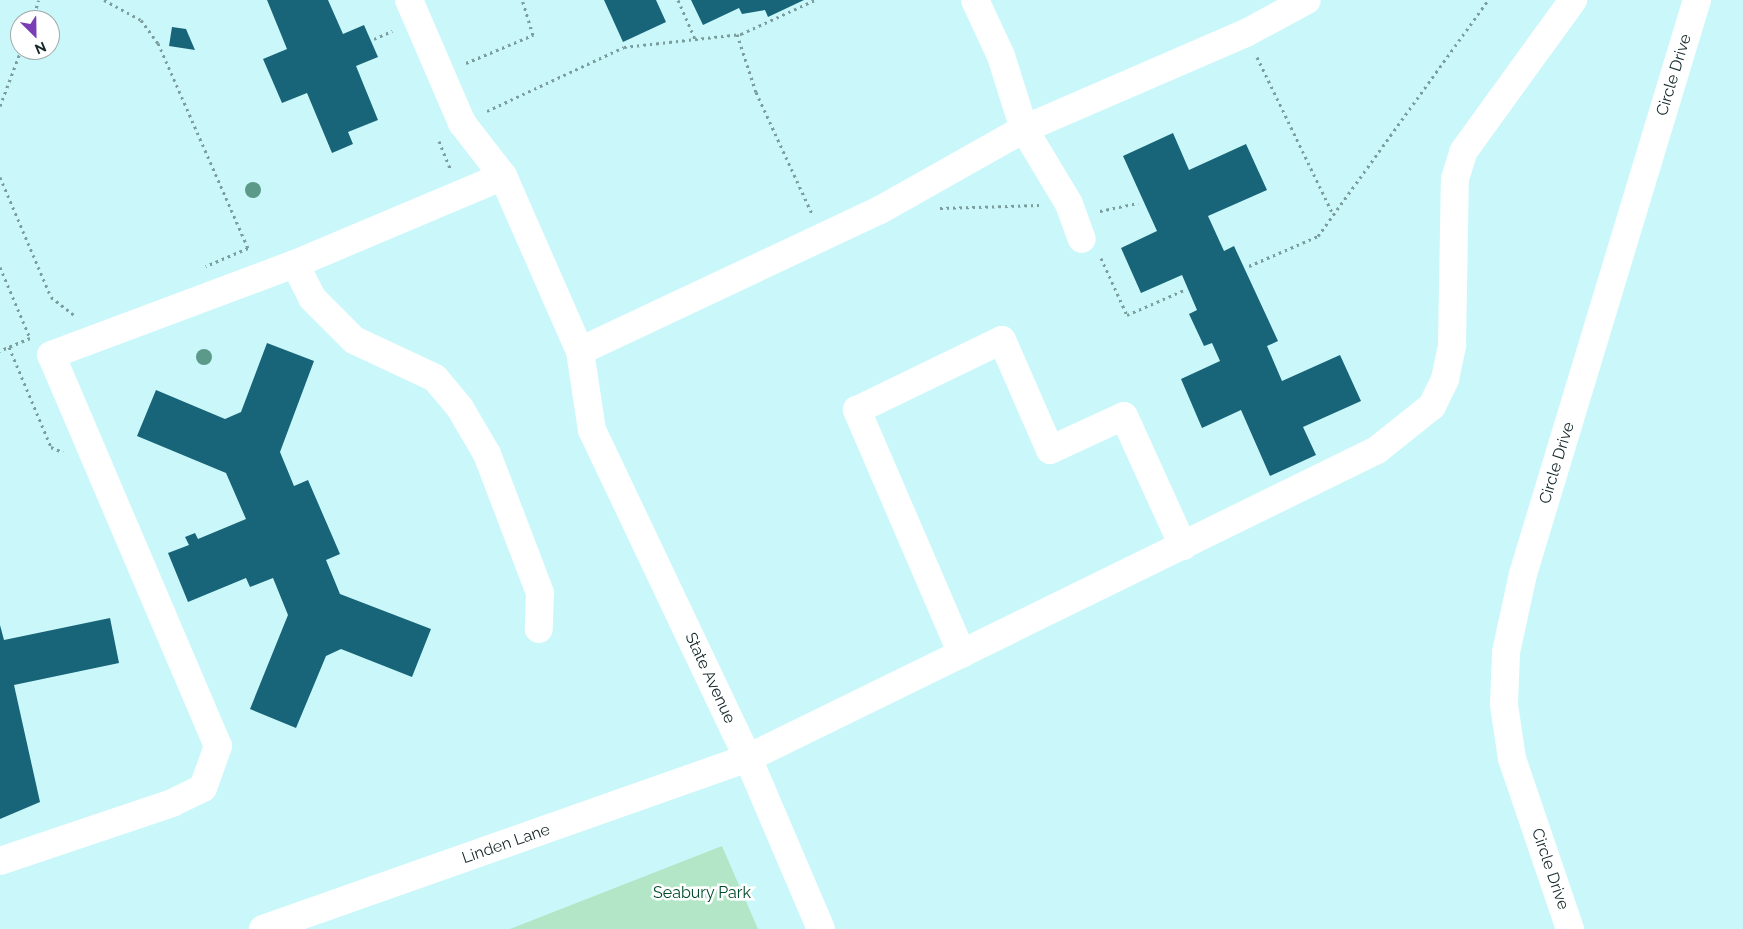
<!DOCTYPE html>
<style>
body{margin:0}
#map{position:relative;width:1743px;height:929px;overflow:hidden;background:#caf8fa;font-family:Raleway,sans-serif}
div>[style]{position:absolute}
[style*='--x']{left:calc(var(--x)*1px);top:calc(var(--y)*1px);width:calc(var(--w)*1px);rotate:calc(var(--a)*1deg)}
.green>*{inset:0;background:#b2e6c6}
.building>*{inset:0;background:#186479}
.path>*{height:3px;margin-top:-1.5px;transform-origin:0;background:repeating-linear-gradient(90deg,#7b9d9e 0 2.5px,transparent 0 6.5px)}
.minor>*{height:28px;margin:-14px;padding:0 14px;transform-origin:14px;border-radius:14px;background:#fff}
.trees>*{width:16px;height:16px;margin:-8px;border-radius:50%;background:#5b9989}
span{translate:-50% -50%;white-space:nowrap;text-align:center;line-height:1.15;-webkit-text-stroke:5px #fff;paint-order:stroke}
.street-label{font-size:16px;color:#152728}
.park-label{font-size:16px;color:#004b2c}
.north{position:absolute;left:10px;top:10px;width:50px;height:50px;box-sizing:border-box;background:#fff;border:1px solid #a1a9a9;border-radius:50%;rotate:157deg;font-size:14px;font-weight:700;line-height:20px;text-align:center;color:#152728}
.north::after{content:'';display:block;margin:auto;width:18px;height:22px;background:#793eb3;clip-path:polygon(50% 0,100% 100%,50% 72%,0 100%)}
</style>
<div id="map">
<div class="green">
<i style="clip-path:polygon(722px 846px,758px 929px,510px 929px)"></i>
</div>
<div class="building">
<i style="clip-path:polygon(267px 0,328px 0,343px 34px,364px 25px,378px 57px,356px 66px,378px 120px,348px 132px,353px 144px,332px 153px,307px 93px,282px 103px,263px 59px,287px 49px)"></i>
<i style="clip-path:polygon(604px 0,656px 0,666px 22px,623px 42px)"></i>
<i style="clip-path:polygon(691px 0,804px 0,768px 17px,765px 10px,742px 14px,739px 8px,703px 25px)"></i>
<i style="clip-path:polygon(172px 27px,186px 29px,195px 50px,169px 46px)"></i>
<i style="clip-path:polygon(1173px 133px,1189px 170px,1246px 144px,1267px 190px,1208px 216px,1224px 251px,1234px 246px,1278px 341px,1267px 346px,1282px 381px,1340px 355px,1361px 401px,1303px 427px,1316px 455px,1270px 476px,1241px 410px,1202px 428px,1181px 379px,1220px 361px,1212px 343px,1204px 346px,1189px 314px,1197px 310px,1182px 275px,1141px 293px,1121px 248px,1157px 231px,1123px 156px)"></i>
<i style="clip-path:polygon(267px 343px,314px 361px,280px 452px,294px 486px,308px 480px,340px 554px,326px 560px,340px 594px,431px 629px,412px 677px,341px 649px,326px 656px,296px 728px,250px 709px,288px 615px,273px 578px,250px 587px,246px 578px,188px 602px,168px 553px,189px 545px,185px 537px,195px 533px,198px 539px,246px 519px,226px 473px,137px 436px,156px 390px,225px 419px,241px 412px)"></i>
<i style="clip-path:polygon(110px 618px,119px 663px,14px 685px,40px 802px,0 819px,0 625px,4px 640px)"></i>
</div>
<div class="path">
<i style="--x:104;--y:0;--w:42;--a:28.4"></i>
<i style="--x:141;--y:20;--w:29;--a:54"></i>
<i style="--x:158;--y:43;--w:224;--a:66.3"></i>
<i style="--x:248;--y:248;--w:46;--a:156.8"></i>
<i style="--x:678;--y:0;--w:43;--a:66.4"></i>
<i style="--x:32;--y:20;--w:21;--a:-71"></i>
<i style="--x:737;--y:34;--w:61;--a:71.9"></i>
<i style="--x:756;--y:92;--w:134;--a:65.3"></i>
<i style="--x:374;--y:39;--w:20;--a:-24"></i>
<i style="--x:1257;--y:57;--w:174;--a:64.2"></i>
<i style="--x:466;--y:63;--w:73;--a:-22.7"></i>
<i style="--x:533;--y:35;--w:37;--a:-107"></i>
<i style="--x:0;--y:106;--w:60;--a:-69.4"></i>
<i style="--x:487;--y:111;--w:151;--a:-25"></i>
<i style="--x:624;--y:47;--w:118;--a:-6.3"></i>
<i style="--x:741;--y:34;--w:81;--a:-24.7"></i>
<i style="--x:439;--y:141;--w:31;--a:68"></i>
<i style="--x:0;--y:177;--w:130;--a:67"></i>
<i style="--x:51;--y:297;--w:31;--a:38"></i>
<i style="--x:940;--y:208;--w:99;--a:-1.7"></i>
<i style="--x:1100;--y:211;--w:39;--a:-12"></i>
<i style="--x:1101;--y:258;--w:63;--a:65.5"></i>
<i style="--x:1127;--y:315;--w:62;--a:-23.7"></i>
<i style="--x:1249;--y:266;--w:75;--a:-23.5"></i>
<i style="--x:1318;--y:236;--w:291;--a:-54.2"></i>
<i style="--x:0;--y:267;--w:77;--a:67.1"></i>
<i style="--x:30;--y:338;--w:33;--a:157"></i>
<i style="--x:9;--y:347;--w:108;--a:67.2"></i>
<i style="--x:51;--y:447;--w:13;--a:23"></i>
</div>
<div class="minor">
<i style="--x:409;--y:0;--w:134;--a:66.7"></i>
<i style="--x:462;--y:123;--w:67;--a:52.3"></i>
<i style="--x:503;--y:176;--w:191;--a:66.3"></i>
<i style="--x:580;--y:351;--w:80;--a:81.4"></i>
<i style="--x:592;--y:430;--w:363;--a:64.6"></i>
<i style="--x:748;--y:758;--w:186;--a:66.9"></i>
<i style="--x:975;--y:0;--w:62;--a:65.1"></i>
<i style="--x:1001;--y:56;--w:77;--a:72.5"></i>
<i style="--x:1024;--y:129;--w:87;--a:59"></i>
<i style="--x:1069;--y:204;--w:37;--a:70"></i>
<i style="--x:295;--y:264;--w:38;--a:63"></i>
<i style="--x:312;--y:298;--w:59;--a:45"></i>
<i style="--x:354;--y:340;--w:89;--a:25.1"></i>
<i style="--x:435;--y:378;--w:39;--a:50"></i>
<i style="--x:460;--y:408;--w:53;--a:59.6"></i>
<i style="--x:487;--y:454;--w:149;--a:69.1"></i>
<i style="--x:540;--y:593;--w:36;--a:92"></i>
<i style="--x:580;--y:351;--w:331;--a:-25.2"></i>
<i style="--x:880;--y:210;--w:165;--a:-29.4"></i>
<i style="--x:1024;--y:129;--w:242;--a:-23.4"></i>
<i style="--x:1246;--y:33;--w:69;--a:-28.4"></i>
<i style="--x:962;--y:654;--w:266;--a:-113.3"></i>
<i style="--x:857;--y:410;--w:161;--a:-25.8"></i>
<i style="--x:1002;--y:340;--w:120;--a:66.4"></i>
<i style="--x:1050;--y:450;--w:81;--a:-24.7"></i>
<i style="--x:1124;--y:416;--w:143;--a:65.6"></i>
<i style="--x:0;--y:861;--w:182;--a:-18.6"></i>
<i style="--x:172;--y:803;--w:34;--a:-26"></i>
<i style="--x:203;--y:788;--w:45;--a:-70.3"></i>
<i style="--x:218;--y:746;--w:425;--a:-113.1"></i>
<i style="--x:51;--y:355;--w:260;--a:-20.5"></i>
<i style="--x:295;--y:264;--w:226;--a:-22.9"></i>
<i style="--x:263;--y:929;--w:514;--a:-19.42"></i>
<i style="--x:748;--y:758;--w:700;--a:-26.09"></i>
<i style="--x:1377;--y:450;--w:70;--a:-38.7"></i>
<i style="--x:1432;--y:406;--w:30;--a:-64"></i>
<i style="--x:1445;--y:379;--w:35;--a:-78"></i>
<i style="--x:1452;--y:345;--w:166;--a:-89"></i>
<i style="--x:1455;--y:179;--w:28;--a:-73"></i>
<i style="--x:1463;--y:152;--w:188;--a:-54.1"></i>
<i style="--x:1570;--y:929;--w:180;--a:-108.8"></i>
<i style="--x:1512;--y:759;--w:55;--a:-98.4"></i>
<i style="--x:1504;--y:705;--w:53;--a:-87.8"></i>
<i style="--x:1506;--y:652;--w:80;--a:-77.7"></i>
<i style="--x:1523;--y:574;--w:600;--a:-73.14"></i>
</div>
<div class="trees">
<i style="left:253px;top:190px"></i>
<i style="left:204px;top:357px"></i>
</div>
<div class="street-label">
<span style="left:1674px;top:75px;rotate:-73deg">Circle Drive</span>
<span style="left:1557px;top:463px;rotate:-73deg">Circle Drive</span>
<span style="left:710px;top:678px;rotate:65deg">State Avenue</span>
<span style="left:506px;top:844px;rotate:-19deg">Linden Lane</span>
<span style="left:1550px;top:869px;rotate:71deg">Circle Drive</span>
</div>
<div class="park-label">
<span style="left:702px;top:893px">Seabury Park</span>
</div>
<div class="north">N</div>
</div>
